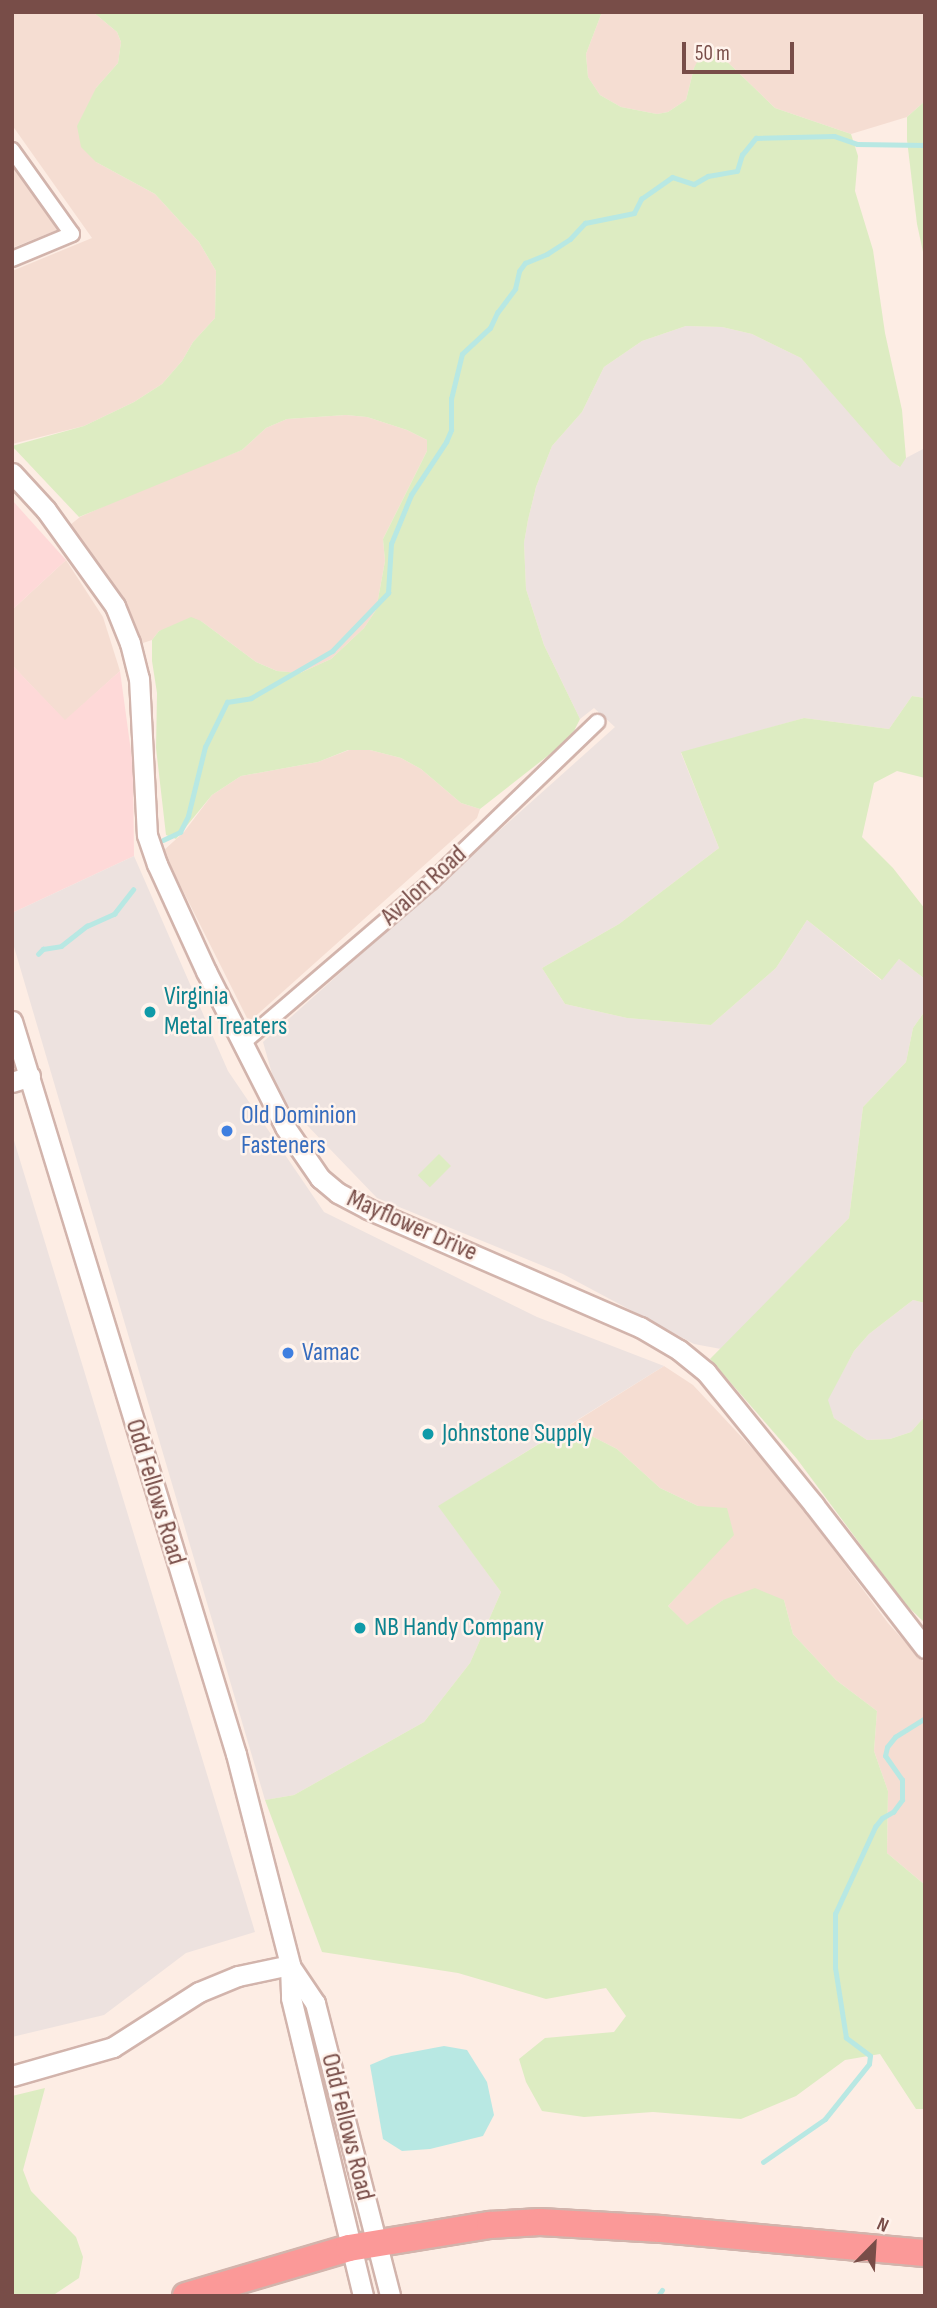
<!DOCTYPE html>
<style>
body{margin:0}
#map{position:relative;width:937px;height:2308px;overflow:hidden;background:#fdede4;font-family:"Sofia Sans Condensed",sans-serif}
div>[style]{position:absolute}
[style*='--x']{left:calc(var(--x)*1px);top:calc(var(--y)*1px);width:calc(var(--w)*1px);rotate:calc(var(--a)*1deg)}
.residential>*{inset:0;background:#f5ddd2}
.commercial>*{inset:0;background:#fed9d8}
.industrial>*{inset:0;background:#ede2df}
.green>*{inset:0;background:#ddecc2;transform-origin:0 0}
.water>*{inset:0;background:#b8e8e3}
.stream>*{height:4.5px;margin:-2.25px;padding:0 2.25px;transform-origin:2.25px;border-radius:2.25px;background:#b8e8e3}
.roads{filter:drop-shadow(2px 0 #d2b4ac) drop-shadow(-2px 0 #d2b4ac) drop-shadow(0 2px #d2b4ac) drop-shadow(0 -2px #d2b4ac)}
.street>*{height:14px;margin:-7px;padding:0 7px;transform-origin:7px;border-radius:7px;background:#fff}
.secondary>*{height:19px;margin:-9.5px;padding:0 9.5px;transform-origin:9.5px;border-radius:9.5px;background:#fff}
.highway>*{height:26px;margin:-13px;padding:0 13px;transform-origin:13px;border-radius:13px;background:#fb9998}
.dots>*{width:19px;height:19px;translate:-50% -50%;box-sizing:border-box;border:4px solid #fff3ec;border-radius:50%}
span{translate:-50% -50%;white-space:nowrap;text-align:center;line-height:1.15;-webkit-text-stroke:5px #fff3ec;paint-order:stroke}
.street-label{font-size:26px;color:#784d48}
.culture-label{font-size:26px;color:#0d838f}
.left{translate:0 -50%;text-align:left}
.shop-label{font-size:26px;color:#366cbe}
.frame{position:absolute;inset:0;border:14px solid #784d48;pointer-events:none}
.north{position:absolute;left:839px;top:2210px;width:70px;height:70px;-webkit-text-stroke:5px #fff3ec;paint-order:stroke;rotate:24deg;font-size:19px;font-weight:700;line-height:28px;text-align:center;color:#784d48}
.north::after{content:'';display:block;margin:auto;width:24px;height:32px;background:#784d48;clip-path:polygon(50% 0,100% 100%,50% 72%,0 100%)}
.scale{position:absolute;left:682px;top:42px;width:112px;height:32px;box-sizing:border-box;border:4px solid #784d48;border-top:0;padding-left:9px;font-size:21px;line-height:24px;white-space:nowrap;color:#784d48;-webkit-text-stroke:5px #fff3ec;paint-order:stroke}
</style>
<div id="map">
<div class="residential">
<i style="clip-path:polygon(12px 12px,93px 12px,117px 32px,121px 42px,118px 63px,96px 88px,96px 162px,155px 194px,199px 242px,216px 271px,215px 318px,193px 342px,182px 361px,162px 384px,134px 402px,84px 426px,12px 444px,12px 271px,92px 238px,12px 125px)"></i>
<i style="clip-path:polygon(602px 12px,925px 12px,925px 101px,907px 117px,851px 134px,775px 108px,715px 50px,694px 68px,686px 100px,668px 112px,657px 114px,621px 107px,600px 95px,588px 77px,586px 54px)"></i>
<i style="clip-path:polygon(12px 158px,62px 228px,12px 248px)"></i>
<i style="clip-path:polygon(346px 415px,367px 417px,407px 430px,427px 440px,427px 451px,383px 539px,385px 561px,376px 610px,364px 628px,331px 659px,300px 673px,277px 671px,256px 662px,201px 621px,159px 631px,152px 640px,143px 643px,131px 615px,70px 525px,80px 517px,158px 482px,242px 450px,266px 428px,287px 419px)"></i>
<i style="clip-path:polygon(66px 560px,103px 617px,120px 671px,65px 721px,12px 665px,12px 610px)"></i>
<i style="clip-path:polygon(349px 750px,370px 750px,401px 758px,421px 769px,461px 803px,480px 809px,477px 818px,249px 1022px,163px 851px,184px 832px,212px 795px,241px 776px,318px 762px)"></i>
<i style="clip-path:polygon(664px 1366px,693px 1385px,779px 1477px,888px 1623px,925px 1664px,925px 1885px,887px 1853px,888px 1791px,874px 1751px,877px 1711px,836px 1680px,793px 1634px,784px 1600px,723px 1600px,687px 1626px,668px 1606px,697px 1574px,698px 1506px,660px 1488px,617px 1449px,570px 1425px)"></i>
</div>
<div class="commercial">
<i style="clip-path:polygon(12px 500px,66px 560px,12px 610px)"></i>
<i style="clip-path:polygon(12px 665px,65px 720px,120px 671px,133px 766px,134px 856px,12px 913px)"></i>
</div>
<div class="industrial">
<i style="clip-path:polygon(686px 326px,722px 327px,752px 334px,801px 358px,899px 467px,906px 458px,925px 448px,925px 698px,912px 696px,889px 729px,804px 718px,681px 753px,719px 848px,619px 924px,542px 968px,565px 1004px,627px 1018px,711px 1025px,776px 968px,807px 920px,881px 980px,899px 959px,925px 979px,925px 1011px,913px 1028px,906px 1062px,863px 1107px,849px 1218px,721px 1349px,694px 1344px,563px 1274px,377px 1198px,278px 1095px,263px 1042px,615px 727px,594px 708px,580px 719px,544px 645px,526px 589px,524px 543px,528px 520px,536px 487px,552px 446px,582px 412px,604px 367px,642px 341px)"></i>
<i style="clip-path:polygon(134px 856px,228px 1071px,324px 1212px,537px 1317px,664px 1366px,439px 1506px,501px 1592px,470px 1663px,424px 1722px,294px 1795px,265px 1800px,12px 940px,12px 913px)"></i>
<i style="clip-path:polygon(12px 1134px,255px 1932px,186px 1953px,104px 2015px,12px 2037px)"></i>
<i style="clip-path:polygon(913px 1300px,925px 1303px,925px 1416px,911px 1432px,890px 1439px,867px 1440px,834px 1418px,827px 1400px,854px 1351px,869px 1334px)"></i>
</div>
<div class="green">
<i style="clip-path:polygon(93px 12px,602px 12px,586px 54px,588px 77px,600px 95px,621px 107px,657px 114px,668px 112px,686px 100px,694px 68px,704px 49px,715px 50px,775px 108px,851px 134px,858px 156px,855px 191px,873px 250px,885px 333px,902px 410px,906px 458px,900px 467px,891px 461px,801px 358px,752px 334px,722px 327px,686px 326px,642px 341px,604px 367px,582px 412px,552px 446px,536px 487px,528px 520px,524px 543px,526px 589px,544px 645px,580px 719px,574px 731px,559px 747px,480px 809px,461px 803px,421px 769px,401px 758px,370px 750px,348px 750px,318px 762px,241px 776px,212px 795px,176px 839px,166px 835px,156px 748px,157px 693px,152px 661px,152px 640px,159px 631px,191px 617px,201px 621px,256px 662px,277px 671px,300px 673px,331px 659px,364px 628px,376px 610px,385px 561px,383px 539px,427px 451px,427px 440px,407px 430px,367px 417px,346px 415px,287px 419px,266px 428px,242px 450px,79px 517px,12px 446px,84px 426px,134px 402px,162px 384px,182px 361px,193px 342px,215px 318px,216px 271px,199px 242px,155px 194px,96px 162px,81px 147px,77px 126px,96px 88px,118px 63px,121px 42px,117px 32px)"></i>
<i style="clip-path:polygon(925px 101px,925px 261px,917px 224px,907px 140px,907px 117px)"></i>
<i style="clip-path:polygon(912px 696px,925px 698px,925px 778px,897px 771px,874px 783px,862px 837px,893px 868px,925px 909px,925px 979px,899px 959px,882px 980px,807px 920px,776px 968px,711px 1025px,627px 1018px,565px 1004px,542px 968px,619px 924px,719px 848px,681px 752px,804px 718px,889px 729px)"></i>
<i style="clip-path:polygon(925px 1011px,925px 1303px,913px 1300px,869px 1334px,854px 1351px,828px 1400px,834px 1418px,867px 1440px,890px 1439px,911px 1432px,925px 1416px,925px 1623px,904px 1603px,797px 1459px,710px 1359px,849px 1218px,863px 1107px,906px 1062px,913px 1028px)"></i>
<i style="left:439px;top:1154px;width:17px;height:30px;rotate:45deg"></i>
<i style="clip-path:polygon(570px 1425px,617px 1449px,660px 1488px,698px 1506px,727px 1508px,734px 1535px,668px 1606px,687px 1625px,723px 1600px,755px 1588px,784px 1600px,793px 1634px,836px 1680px,877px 1711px,874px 1751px,888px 1791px,887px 1853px,925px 1885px,925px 2109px,916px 2109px,880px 2054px,845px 2060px,796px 2096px,741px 2119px,653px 2112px,584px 2117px,542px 2111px,526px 2082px,519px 2059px,545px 2038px,614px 2032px,626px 2016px,606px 1988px,546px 1999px,458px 1973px,322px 1952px,265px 1800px,294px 1795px,424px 1722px,470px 1663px,501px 1592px,438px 1506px)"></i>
<i style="clip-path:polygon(45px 2088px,23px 2170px,31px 2191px,76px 2237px,83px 2257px,79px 2278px,52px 2296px,12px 2296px,12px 2096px)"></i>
</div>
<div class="water">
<i style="clip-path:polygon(444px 2046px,467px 2050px,487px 2082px,494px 2115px,483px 2136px,430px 2149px,402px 2151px,383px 2139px,370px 2065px,391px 2056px)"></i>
</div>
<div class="stream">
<i style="--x:163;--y:840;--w:19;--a:-25"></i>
<i style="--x:180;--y:832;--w:18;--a:-63"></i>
<i style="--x:188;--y:816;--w:71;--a:-76.2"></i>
<i style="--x:205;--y:747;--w:50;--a:-63.9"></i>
<i style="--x:227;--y:702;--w:24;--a:-9"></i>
<i style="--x:251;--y:698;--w:94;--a:-30.1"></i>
<i style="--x:332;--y:651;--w:81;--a:-46"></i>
<i style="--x:388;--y:593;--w:49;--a:-86.5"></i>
<i style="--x:391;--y:544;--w:53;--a:-67.8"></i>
<i style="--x:411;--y:495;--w:64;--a:-56.6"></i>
<i style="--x:446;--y:442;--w:13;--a:-67"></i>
<i style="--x:451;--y:430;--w:31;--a:-90"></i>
<i style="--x:451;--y:399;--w:46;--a:-76.3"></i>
<i style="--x:462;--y:354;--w:38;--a:-43"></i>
<i style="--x:490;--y:328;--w:17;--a:-65"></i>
<i style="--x:497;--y:313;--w:30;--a:-53"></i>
<i style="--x:515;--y:289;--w:18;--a:-77"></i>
<i style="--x:519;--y:271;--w:10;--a:-53"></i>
<i style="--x:525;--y:263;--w:24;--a:-22"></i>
<i style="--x:547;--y:254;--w:27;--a:-33"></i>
<i style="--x:570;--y:239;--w:22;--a:-47"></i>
<i style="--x:585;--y:223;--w:50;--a:-11.5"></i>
<i style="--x:634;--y:213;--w:16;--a:-63"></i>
<i style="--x:641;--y:199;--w:38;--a:-35"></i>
<i style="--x:672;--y:177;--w:23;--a:18"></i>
<i style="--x:694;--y:184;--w:16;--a:-30"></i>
<i style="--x:708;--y:176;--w:29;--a:-10"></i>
<i style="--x:737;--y:171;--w:17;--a:-73"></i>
<i style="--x:742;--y:155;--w:22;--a:-51"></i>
<i style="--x:756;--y:138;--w:78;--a:-1.5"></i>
<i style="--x:834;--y:136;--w:24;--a:19"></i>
<i style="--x:857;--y:144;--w:68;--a:0.8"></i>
<i style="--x:38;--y:954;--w:7;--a:-45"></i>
<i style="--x:43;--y:949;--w:18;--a:-9"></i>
<i style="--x:61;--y:946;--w:33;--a:-38"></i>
<i style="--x:87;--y:926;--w:30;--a:-24"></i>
<i style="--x:114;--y:914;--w:31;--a:-52"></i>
<i style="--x:763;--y:2162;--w:75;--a:-34.7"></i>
<i style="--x:825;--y:2119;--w:70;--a:-51.3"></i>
<i style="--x:869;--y:2064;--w:8;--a:-83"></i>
<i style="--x:870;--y:2056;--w:30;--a:-143"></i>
<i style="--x:846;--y:2038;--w:71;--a:-98.9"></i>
<i style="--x:835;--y:1968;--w:54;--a:-90"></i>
<i style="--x:835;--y:1914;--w:96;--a:-65.3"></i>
<i style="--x:875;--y:1827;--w:11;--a:-52"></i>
<i style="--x:882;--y:1818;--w:13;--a:-29"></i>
<i style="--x:893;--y:1812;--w:15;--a:-53"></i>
<i style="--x:902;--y:1800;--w:20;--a:-90"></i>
<i style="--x:902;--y:1780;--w:29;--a:-125"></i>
<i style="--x:885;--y:1756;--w:9;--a:-77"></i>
<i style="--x:887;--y:1747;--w:13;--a:-51"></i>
<i style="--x:895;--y:1737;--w:36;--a:-32"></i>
<i style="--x:658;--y:2296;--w:7;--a:-56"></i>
</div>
<div class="roads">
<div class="street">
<i style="--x:12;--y:150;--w:103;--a:54.5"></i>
<i style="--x:72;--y:234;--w:65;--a:157.4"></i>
<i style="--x:244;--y:1042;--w:246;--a:-40.6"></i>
<i style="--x:431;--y:882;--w:231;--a:-43.9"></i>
</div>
<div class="secondary">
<i style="--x:12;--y:473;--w:50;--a:47.4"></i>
<i style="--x:46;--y:510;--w:118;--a:54.3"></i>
<i style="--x:115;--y:606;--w:40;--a:68"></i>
<i style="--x:130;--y:643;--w:36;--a:76"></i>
<i style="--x:139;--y:678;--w:157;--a:87.1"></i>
<i style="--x:147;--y:835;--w:31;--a:71"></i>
<i style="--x:157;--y:864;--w:118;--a:65.4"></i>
<i style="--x:206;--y:971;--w:175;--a:63.1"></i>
<i style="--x:285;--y:1127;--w:62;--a:55.5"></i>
<i style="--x:320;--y:1178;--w:23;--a:40"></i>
<i style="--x:338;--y:1193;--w:34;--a:28"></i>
<i style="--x:368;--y:1209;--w:296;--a:23.5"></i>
<i style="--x:640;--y:1327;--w:45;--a:30.5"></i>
<i style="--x:679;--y:1350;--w:35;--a:39"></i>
<i style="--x:706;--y:1372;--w:171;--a:50.9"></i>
<i style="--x:814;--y:1505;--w:181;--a:52.2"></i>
<i style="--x:12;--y:1021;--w:766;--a:73.01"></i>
<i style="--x:236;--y:1754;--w:218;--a:75.6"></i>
<i style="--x:290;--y:1965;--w:33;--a:88"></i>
<i style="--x:291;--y:1998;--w:307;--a:76.4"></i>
<i style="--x:12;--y:1082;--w:19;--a:-18"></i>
<i style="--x:290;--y:1966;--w:45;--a:56"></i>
<i style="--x:315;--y:2003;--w:302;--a:75.6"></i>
<i style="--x:12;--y:2076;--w:105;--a:-16"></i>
<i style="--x:113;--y:2047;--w:102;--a:-32.6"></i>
<i style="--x:199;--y:1992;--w:42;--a:-22.3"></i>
<i style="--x:238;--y:1976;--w:53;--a:-11.9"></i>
</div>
<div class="highway">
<i style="--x:186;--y:2296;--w:170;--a:-16.4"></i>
<i style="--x:349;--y:2248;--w:143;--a:-9.3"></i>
<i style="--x:490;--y:2225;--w:50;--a:-3.4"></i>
<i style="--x:540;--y:2222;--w:121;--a:3.3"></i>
<i style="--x:661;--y:2229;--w:265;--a:5.2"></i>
</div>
</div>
<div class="dots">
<i style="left:150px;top:1012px;background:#0f9aa8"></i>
<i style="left:227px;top:1131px;background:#3f7fe0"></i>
<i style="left:288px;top:1353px;background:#3f7fe0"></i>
<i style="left:428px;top:1434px;background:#0f9aa8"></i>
<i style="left:360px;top:1628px;background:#0f9aa8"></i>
</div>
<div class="street-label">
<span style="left:424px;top:886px;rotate:-42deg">Avalon Road</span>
<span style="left:412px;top:1226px;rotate:24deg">Mayflower Drive</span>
<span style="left:155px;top:1492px;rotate:73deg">Odd Fellows Road</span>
<span style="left:347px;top:2127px;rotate:76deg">Odd Fellows Road</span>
</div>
<div class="culture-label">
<span class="left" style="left:164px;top:1012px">Virginia<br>Metal Treaters</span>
<span class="left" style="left:442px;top:1434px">Johnstone Supply</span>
<span class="left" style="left:374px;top:1628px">NB Handy Company</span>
</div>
<div class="shop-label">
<span class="left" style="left:241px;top:1131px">Old Dominion<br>Fasteners</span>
<span class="left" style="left:302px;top:1353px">Vamac</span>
</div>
<div class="frame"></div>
<div class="north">N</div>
<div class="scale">50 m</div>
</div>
